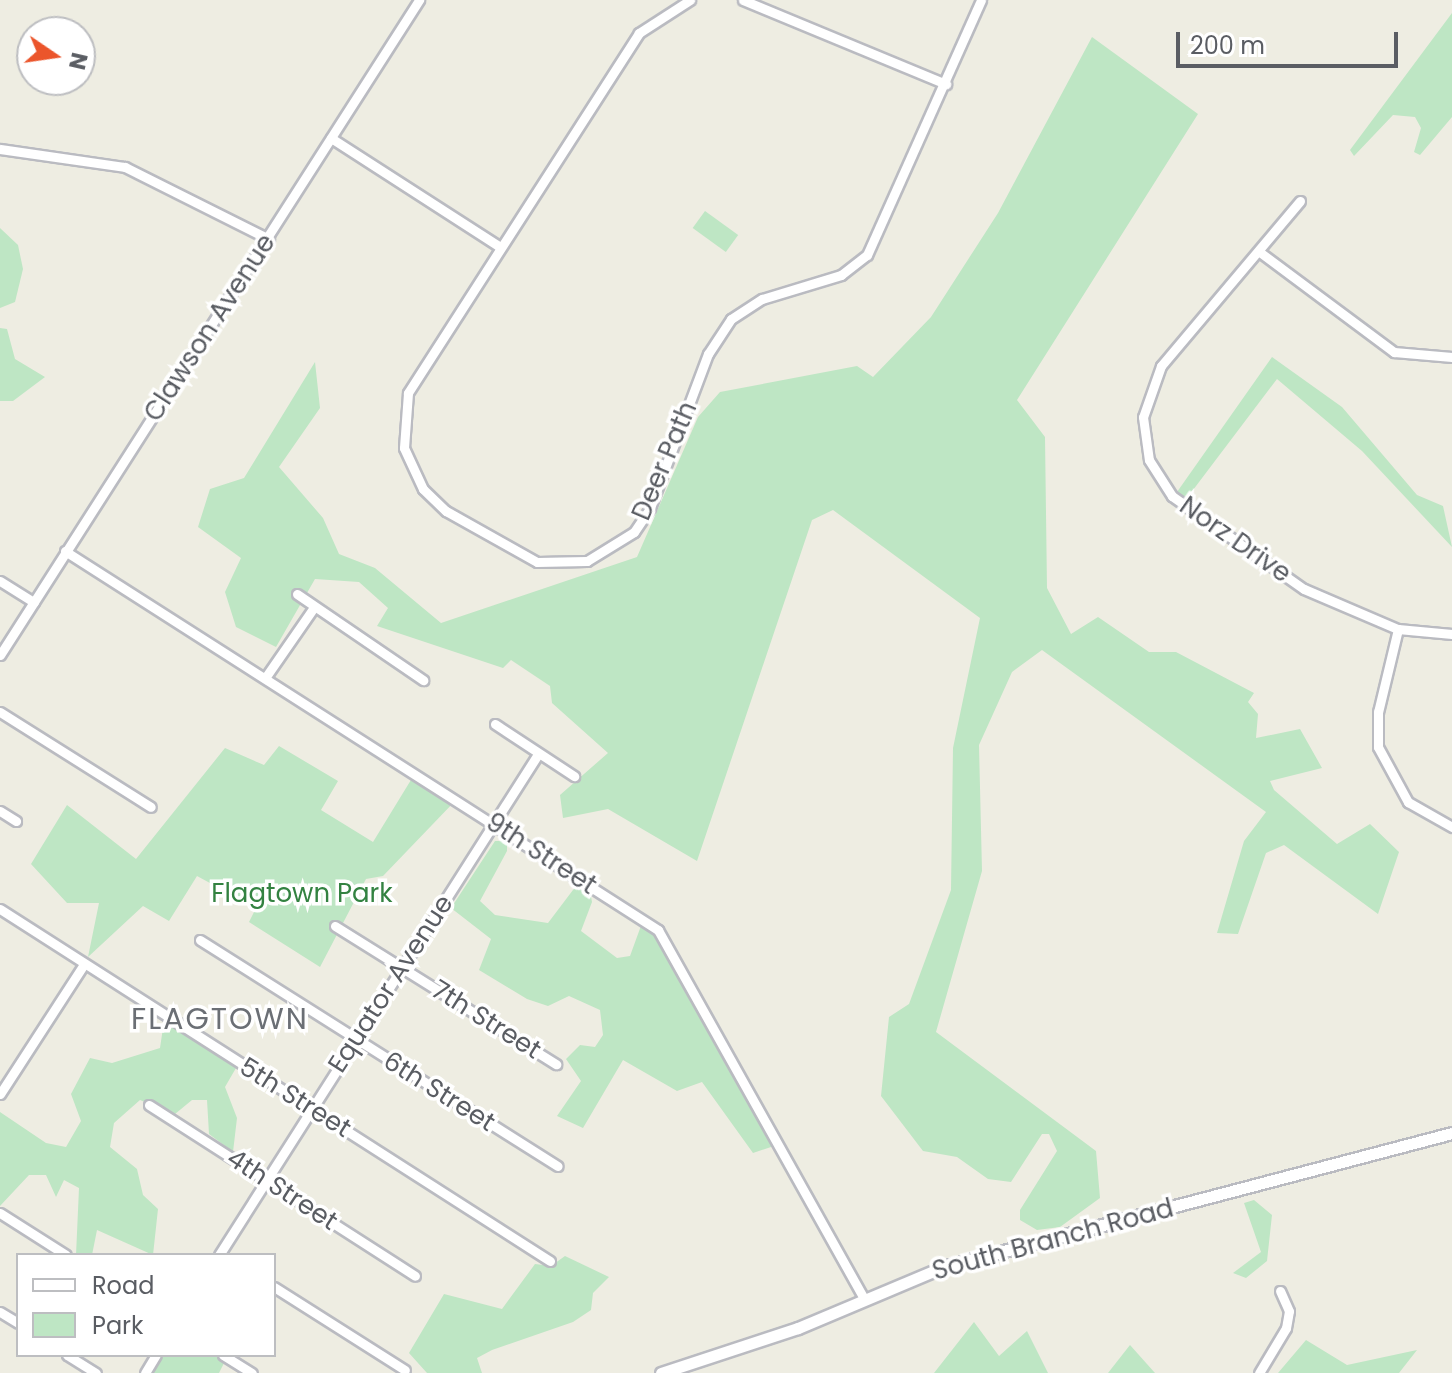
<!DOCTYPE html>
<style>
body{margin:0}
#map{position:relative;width:1452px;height:1373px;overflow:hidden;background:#eeede2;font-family:Poppins,sans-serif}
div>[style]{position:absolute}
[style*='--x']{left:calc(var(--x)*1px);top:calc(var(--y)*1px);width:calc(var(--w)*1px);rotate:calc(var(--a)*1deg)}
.green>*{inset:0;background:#bee6c4;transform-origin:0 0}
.roads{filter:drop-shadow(2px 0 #babbc1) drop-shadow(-2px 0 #babbc1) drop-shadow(0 2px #babbc1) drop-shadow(0 -2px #babbc1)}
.minor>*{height:9px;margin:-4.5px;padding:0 4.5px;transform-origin:4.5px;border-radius:4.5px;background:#fff}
.tertiary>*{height:11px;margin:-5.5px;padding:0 5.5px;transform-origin:5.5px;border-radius:5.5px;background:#fff}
span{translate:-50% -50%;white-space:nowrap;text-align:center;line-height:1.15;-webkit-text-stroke:7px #fff;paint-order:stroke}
.street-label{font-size:26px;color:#5a5d63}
.park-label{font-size:26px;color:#338241}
.quarter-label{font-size:30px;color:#6b6f75;letter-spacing:2px}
.legend{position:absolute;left:16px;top:1253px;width:260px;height:104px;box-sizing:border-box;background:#fff;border:2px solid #bdbec1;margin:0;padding:10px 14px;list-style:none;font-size:24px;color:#5a5d63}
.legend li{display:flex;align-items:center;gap:16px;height:40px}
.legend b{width:40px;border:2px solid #bdbec1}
.north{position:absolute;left:16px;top:16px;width:80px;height:80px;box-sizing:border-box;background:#fff;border:2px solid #bdbec1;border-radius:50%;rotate:103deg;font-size:22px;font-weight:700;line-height:32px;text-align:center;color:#5a5d63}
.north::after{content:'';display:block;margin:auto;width:28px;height:36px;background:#eb552b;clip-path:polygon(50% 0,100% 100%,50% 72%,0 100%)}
.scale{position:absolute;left:1176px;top:32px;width:222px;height:36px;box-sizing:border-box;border:4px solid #5a5d63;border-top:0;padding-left:10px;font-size:24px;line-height:28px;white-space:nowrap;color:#5a5d63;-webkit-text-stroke:6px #fff;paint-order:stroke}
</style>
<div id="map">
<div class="green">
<i style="clip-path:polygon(1452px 13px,1452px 117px,1420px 155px,1414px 152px,1421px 128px,1415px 117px,1393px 115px,1354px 156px,1350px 150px)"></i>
<i style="clip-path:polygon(1092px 37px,1198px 114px,1017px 400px,1045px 437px,1047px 588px,1071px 634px,1098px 617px,1149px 652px,1176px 652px,1254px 693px,1248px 702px,1258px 714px,1256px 738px,1300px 729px,1322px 768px,1270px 781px,1274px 790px,1337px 844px,1370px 824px,1399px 852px,1378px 914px,1284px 845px,1266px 853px,1238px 934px,1217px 933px,1244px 841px,1266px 812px,1042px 650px,1012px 672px,979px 745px,982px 871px,936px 1032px,1096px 1151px,1100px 1198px,1060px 1227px,1037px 1230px,1020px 1220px,1020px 1210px,1057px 1151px,1049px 1134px,1042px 1134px,1011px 1182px,988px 1179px,957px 1157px,923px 1151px,881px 1096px,889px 1017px,909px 1004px,951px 890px,953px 748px,980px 618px,833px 510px,812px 520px,697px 861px,608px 809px,563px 818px,560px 795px,608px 753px,552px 703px,550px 686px,511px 660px,503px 668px,377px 626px,388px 608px,359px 582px,315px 579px,276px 647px,236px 627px,225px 592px,241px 558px,198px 527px,210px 489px,244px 478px,315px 362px,320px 408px,279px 467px,323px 518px,339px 554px,375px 568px,441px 623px,637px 557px,698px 417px,720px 392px,857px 366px,873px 377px,931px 317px,998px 213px)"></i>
<i style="left:705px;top:211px;width:41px;height:21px;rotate:36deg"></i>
<i style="clip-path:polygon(0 228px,18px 245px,23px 269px,15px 302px,0 308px)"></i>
<i style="clip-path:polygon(0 328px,7px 329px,15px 359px,45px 377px,13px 401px,0 401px)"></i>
<i style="clip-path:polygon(1272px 357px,1342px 407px,1417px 495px,1443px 506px,1452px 547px,1362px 451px,1277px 379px,1193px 490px,1185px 497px,1177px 492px)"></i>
<i style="clip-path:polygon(279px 746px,338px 781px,321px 810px,373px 842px,414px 775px,456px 800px,383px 876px,366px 879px,320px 967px,249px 922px,256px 908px,197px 876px,169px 921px,143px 906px,88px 957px,99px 903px,67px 903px,31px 864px,67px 805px,136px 859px,225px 748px,264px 765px)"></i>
<i style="clip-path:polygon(495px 841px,507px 841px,507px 851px,480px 901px,495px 915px,548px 923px,576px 886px,590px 891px,592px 902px,581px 931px,617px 958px,630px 956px,642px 923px,657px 932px,774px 1146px,753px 1153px,702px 1082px,677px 1091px,623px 1060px,583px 1128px,557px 1116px,581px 1081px,566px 1059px,580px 1045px,595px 1047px,603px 1035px,600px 1010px,569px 996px,548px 1006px,527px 999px,479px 970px,491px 939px,451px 908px)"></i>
<i style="clip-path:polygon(164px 1021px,236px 1068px,225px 1087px,237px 1118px,233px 1152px,209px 1134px,207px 1100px,192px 1100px,175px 1114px,140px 1100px,114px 1123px,110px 1147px,137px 1169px,143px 1195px,158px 1209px,153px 1255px,97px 1230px,92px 1255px,76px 1255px,79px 1188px,64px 1180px,56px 1197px,46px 1175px,29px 1175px,0 1206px,0 1112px,46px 1143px,66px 1147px,81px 1121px,71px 1094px,90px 1058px,112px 1063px,160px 1048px)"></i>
<i style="clip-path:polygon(1254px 1200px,1272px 1215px,1267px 1261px,1246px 1278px,1233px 1273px,1261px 1252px,1244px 1203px)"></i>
<i style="clip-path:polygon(565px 1256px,609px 1277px,593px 1293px,591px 1310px,573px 1322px,492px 1350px,477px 1358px,482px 1373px,427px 1373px,409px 1353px,444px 1294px,502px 1309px,535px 1264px,551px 1266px)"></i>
<i style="clip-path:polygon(974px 1322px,999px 1356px,1027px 1331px,1048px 1373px,934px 1373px)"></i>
<i style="clip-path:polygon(1306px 1340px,1347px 1365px,1417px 1350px,1399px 1373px,1278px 1373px)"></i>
<i style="clip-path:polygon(1130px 1345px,1155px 1373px,1108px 1373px)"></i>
<i style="clip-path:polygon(164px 1355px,216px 1355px,225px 1361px,219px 1373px,153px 1373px)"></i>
</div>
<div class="roads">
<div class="minor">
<i style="--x:690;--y:0;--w:61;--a:147.1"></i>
<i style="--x:639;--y:33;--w:428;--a:122.7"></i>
<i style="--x:408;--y:393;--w:55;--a:94.2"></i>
<i style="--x:404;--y:448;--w:45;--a:65.1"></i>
<i style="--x:423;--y:489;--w:32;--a:44"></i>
<i style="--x:446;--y:511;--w:104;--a:29.3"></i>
<i style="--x:537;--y:562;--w:50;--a:-1.1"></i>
<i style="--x:587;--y:561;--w:55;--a:-31.7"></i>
<i style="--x:634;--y:532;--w:29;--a:-56"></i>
<i style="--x:650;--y:508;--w:165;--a:-69.4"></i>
<i style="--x:708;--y:354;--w:42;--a:-56.7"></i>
<i style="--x:731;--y:319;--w:37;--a:-33"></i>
<i style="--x:762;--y:299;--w:83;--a:-16.9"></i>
<i style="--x:841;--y:275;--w:33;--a:-38"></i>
<i style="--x:867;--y:255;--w:279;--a:-65.9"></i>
<i style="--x:743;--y:0;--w:220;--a:22.5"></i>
<i style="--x:331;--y:138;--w:201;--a:32.8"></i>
<i style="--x:0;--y:149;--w:126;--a:8.2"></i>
<i style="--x:125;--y:167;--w:161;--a:26.6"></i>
<i style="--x:1300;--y:201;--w:216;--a:130.1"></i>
<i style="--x:1161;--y:366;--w:54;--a:109.4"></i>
<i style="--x:1143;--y:417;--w:43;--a:82.1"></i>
<i style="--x:1149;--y:460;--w:43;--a:57.4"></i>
<i style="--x:1172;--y:496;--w:161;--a:35.2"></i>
<i style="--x:1304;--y:589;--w:102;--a:23.1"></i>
<i style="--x:1398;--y:629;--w:54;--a:5.3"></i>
<i style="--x:1261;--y:253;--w:166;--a:36.7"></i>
<i style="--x:1394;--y:352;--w:58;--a:4.9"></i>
<i style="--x:65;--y:551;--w:704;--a:32.58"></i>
<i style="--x:658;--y:930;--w:424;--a:60.8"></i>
<i style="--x:0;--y:581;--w:40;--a:32"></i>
<i style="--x:297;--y:594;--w:153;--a:34.3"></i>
<i style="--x:1398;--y:629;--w:85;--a:103.5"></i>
<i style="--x:1378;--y:712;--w:35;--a:90"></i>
<i style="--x:1378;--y:747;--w:63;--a:61.4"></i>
<i style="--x:1408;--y:802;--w:51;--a:29.6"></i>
<i style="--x:0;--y:655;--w:778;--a:-57.39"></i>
<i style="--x:265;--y:678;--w:83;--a:-55.3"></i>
<i style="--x:0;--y:712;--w:178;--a:32.2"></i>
<i style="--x:495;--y:724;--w:95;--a:33.4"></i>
<i style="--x:0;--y:811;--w:19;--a:32"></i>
<i style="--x:0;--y:909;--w:653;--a:32.62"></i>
<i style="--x:335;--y:926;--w:261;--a:32"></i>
<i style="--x:200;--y:940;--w:423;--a:32.3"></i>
<i style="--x:0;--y:1094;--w:155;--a:-57.1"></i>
<i style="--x:149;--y:1105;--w:316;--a:32.7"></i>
<i style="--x:0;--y:1213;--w:78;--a:32.5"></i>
<i style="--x:219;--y:1255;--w:594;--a:-57.51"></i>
<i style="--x:274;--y:1287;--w:155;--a:32.4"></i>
<i style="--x:0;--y:1312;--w:21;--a:31"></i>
<i style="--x:67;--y:1355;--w:34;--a:32"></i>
<i style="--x:223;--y:1355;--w:34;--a:32"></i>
<i style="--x:145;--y:1373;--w:21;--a:-59"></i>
<i style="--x:1259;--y:1373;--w:52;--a:-59"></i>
<i style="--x:1286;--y:1328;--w:17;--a:-80"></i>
<i style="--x:1289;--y:1311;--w:22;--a:-114"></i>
</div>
<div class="tertiary">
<i style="--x:661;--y:1373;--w:144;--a:-18.2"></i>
<i style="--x:798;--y:1328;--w:157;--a:-22.8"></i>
<i style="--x:943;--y:1267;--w:526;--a:-14.75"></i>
</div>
</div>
<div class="street-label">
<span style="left:210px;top:328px;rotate:-57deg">Clawson Avenue</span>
<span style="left:665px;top:461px;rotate:-67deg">Deer Path</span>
<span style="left:1235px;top:540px;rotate:35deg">Norz Drive</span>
<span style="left:541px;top:854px;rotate:33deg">9th Street</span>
<span style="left:391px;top:984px;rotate:-57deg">Equator Avenue</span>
<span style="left:486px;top:1020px;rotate:32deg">7th Street</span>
<span style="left:439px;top:1092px;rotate:32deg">6th Street</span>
<span style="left:295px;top:1098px;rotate:32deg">5th Street</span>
<span style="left:282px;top:1190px;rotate:33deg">4th Street</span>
<span style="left:1053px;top:1240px;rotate:-15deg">South Branch Road</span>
</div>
<div class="park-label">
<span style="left:302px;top:894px">Flagtown Park</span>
</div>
<div class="quarter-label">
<span style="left:220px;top:1019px">FLAGTOWN</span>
</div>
<ul class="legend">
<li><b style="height:10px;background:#fff"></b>Road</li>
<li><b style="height:22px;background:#bee6c4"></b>Park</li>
</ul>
<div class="north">N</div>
<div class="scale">200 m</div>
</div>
